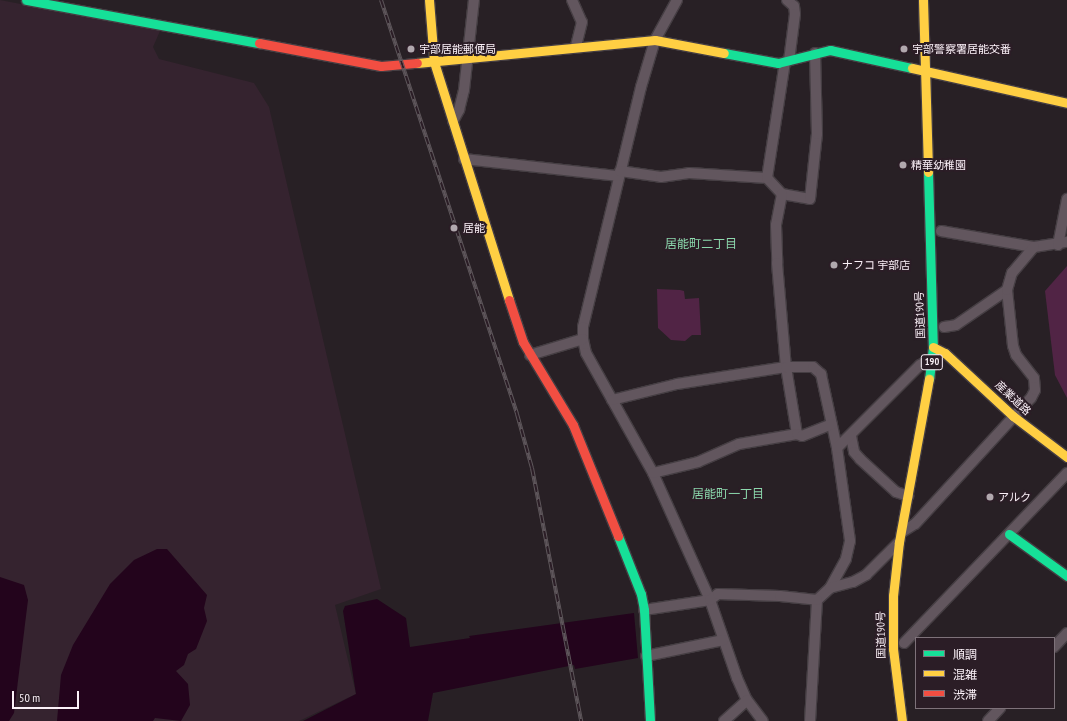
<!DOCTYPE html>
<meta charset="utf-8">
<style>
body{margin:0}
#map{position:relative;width:1067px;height:721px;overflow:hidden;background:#282025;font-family:"PT Sans Narrow","Noto Sans JP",sans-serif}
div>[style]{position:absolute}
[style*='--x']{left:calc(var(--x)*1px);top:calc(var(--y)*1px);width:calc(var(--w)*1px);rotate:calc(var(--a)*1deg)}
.built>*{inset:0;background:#35232f}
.green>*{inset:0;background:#512445}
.water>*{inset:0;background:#23041c}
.roads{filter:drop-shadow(1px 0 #453e43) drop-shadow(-1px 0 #453e43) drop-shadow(0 1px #453e43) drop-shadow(0 -1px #453e43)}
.street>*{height:10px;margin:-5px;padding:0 5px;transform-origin:5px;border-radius:5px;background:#62565e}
.fast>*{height:9px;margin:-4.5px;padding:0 4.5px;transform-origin:4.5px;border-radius:4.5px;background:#16e098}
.slow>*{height:9px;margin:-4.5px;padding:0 4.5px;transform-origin:4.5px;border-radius:4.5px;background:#ffcf43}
.jam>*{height:9px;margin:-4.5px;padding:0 4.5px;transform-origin:4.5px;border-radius:4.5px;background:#f24e42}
.rail>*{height:4px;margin-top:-2px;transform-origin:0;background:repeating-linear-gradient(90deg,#2b1d26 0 8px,#5e565b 0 16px);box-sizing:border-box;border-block:1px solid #5e565b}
.dots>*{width:11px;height:11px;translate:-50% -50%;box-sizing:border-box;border:2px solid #2b1d26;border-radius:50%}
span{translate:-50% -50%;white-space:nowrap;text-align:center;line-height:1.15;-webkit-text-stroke:4px #2b1d26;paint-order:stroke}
.shield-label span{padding:1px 3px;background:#2b1d26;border:1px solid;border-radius:3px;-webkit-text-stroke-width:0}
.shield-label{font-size:10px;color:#fbf1f8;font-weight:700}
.poi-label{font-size:11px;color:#fbf1f8}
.left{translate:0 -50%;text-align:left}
.street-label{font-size:11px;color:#fbf1f8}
.neighbourhood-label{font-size:12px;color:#8bd8ac}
.legend{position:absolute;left:915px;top:637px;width:140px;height:72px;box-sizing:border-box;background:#2b1d26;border:1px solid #7e727a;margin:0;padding:5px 7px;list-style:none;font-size:12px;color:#fbf1f8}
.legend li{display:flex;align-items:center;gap:8px;height:20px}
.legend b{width:20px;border:1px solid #7e727a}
.scale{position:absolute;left:12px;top:691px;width:67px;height:18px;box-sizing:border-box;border:2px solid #fbf1f8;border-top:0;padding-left:5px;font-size:12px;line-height:14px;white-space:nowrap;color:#fbf1f8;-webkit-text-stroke:3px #2b1d26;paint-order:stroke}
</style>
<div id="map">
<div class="built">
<i style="clip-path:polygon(0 0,160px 31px,153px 47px,159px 59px,254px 83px,269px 107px,381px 589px,335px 605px,356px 694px,299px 721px,0 721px)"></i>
</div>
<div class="green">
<i style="clip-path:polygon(1067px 266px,1067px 398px,1055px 375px,1045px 291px)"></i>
<i style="clip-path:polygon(657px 289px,680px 290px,684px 291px,685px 299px,699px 298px,701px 335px,692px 335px,685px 341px,671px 340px,658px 328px)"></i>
</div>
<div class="water">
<i style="clip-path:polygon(157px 549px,167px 549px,207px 595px,204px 608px,207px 621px,196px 649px,188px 654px,184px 665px,176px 671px,188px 684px,190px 705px,181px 721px,155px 718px,153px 721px,57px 721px,61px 675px,73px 645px,110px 584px,134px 560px)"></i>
<i style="clip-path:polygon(0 577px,24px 585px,28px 600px,14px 713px,9px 721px,0 721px)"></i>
<i style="clip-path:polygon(377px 599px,406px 618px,410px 647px,470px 638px,469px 636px,634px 613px,638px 658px,575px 669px,574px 665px,433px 693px,428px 721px,303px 721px,356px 694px,343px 611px,345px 606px)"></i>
</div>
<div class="roads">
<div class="street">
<i style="--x:572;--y:0;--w:24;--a:66"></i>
<i style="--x:582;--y:22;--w:25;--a:104"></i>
<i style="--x:677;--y:0;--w:46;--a:118.8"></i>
<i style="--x:655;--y:40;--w:49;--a:106.6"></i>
<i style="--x:641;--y:87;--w:247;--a:103.6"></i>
<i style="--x:583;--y:327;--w:12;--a:90"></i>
<i style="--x:583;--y:339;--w:14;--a:78"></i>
<i style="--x:586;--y:353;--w:137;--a:60.8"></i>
<i style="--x:653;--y:473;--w:139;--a:65.8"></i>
<i style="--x:710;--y:600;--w:83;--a:70.9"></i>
<i style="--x:737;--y:678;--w:24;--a:66"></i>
<i style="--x:747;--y:700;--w:26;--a:53"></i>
<i style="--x:787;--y:0;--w:9;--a:41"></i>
<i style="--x:794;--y:6;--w:8;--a:83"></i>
<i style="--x:795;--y:14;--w:47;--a:97.3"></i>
<i style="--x:453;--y:121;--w:13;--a:-61"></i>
<i style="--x:459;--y:110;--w:21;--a:-76"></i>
<i style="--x:464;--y:90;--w:91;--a:-83.7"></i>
<i style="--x:464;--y:159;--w:156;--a:6.3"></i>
<i style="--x:620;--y:171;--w:41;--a:8.3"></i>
<i style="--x:661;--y:177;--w:28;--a:-8"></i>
<i style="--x:689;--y:173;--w:78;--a:3.7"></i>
<i style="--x:767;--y:178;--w:22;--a:47"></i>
<i style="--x:782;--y:194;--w:28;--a:10"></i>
<i style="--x:810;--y:199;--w:65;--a:-83.9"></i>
<i style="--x:817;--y:134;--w:81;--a:-91.4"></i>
<i style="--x:767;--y:178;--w:117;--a:-81.2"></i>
<i style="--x:782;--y:194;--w:32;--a:101"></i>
<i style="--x:776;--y:225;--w:38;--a:88"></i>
<i style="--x:777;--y:263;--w:104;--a:85.1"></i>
<i style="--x:786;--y:367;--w:68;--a:80.7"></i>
<i style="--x:941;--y:231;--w:94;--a:9.8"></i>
<i style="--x:1034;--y:247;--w:33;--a:-9"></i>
<i style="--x:1058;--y:245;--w:47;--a:-78.9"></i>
<i style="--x:944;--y:327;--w:12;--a:-9"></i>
<i style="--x:956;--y:325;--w:62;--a:-34.5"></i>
<i style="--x:530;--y:355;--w:55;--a:-16.8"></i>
<i style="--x:612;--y:400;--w:67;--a:-13.8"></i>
<i style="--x:677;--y:384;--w:110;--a:-8.9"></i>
<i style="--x:786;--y:367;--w:27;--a:0"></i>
<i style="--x:813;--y:367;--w:11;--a:41"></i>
<i style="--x:821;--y:374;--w:76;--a:77.8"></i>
<i style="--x:837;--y:448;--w:94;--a:82"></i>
<i style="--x:850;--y:541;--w:18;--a:103"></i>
<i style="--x:846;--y:559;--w:33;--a:119"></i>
<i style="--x:830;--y:588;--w:18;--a:137"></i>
<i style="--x:817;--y:600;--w:121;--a:93.3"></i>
<i style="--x:851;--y:436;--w:16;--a:79"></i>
<i style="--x:854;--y:452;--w:9;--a:49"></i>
<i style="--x:860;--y:459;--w:49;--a:42.5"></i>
<i style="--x:896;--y:492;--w:13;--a:18"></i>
<i style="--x:837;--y:448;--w:117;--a:-45"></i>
<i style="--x:920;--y:365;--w:14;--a:-30"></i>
<i style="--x:653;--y:473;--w:46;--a:-13.7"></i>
<i style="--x:698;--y:462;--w:45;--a:-23.7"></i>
<i style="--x:739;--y:444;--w:59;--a:-9.8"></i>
<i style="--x:797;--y:434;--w:5;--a:22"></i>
<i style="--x:802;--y:436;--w:32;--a:-22"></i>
<i style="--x:902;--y:532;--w:15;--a:-32"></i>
<i style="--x:915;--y:524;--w:171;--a:-47.4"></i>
<i style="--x:1031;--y:398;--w:9;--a:-63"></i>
<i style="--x:1035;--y:390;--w:12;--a:-95"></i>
<i style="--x:1034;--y:378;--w:29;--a:-128"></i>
<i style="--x:1016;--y:355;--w:9;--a:-108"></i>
<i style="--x:1013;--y:346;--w:56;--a:-96.1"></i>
<i style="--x:1007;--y:290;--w:18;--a:-74"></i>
<i style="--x:1012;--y:273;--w:34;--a:-50"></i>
<i style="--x:830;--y:588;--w:24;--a:-15"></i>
<i style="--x:853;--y:582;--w:15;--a:-28"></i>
<i style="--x:866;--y:575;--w:45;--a:-45"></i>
<i style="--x:644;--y:610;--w:67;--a:-8.6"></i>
<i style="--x:710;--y:600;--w:10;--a:-37"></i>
<i style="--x:718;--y:594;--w:62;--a:1.8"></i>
<i style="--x:780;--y:596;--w:37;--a:6"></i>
<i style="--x:904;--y:643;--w:236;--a:-46.2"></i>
<i style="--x:1054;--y:647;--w:19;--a:-47"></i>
<i style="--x:646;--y:656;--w:79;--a:-11.7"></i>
<i style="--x:724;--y:721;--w:31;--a:-42"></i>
<i style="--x:988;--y:721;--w:18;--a:-47"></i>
</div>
<div class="fast">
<i style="--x:26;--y:0;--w:237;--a:10.5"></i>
<i style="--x:724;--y:53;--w:55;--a:10.5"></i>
<i style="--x:778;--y:63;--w:54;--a:-14"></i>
<i style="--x:830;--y:50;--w:84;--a:12.4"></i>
<i style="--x:928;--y:172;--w:175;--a:88.4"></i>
<i style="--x:933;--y:347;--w:32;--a:97"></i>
<i style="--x:1009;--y:534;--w:72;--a:35.9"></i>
<i style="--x:618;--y:536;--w:62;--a:68.4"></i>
<i style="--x:641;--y:594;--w:16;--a:79"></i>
<i style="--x:644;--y:610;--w:111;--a:86.9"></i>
</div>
<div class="slow">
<i style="--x:429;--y:0;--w:62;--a:85.4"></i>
<i style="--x:434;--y:62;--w:250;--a:72.5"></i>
<i style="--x:923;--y:0;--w:172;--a:88.3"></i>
<i style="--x:417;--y:63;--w:239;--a:-5.5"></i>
<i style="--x:655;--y:40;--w:70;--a:10.7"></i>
<i style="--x:912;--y:68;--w:159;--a:12.7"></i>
<i style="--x:933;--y:347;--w:13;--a:27"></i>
<i style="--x:945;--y:353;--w:93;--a:42.8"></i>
<i style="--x:1013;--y:416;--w:68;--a:37.2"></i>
<i style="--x:902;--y:721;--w:73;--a:-97.1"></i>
<i style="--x:893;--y:649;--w:53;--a:-90"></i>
<i style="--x:893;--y:596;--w:54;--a:-83.7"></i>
<i style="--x:899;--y:542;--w:166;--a:-79.6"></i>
</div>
<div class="jam">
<i style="--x:259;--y:43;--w:124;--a:10.7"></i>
<i style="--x:381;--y:66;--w:36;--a:-5"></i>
<i style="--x:509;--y:300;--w:44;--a:71.6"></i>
<i style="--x:523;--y:342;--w:97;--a:58.9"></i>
<i style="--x:573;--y:425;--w:120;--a:67.9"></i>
</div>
</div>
<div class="rail">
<i style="--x:381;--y:0;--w:436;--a:71.8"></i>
<i style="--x:517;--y:414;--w:56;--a:74.5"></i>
<i style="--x:532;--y:468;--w:258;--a:79"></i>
</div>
<div class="dots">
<i style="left:411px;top:49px;background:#b1a8ae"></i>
<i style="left:904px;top:49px;background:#b1a8ae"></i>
<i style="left:903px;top:165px;background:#b1a8ae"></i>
<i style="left:454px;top:228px;background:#b1a8ae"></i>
<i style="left:834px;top:265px;background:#b1a8ae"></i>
<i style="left:990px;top:497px;background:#b1a8ae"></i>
</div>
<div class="shield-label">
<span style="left:932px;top:362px">190</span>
</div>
<div class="poi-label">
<span class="left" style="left:419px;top:49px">宇部居能郵便局</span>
<span class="left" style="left:912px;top:49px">宇部警察署居能交番</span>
<span class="left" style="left:911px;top:165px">精華幼稚園</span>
<span class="left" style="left:463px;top:228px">居能</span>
<span class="left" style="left:842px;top:265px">ナフコ 宇部店</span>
<span class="left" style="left:998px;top:497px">アルク</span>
</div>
<div class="street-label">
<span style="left:920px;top:315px;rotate:-92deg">国道190号</span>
<span style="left:1013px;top:398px;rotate:43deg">産業道路</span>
<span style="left:881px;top:635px;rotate:-91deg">国道190号</span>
</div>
<div class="neighbourhood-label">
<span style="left:701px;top:244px">居能町二丁目</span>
<span style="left:728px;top:494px">居能町一丁目</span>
</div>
<ul class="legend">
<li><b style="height:5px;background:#16e098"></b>順調</li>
<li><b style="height:5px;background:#ffcf43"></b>混雑</li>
<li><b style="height:5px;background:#f24e42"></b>渋滞</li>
</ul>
<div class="scale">50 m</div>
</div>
